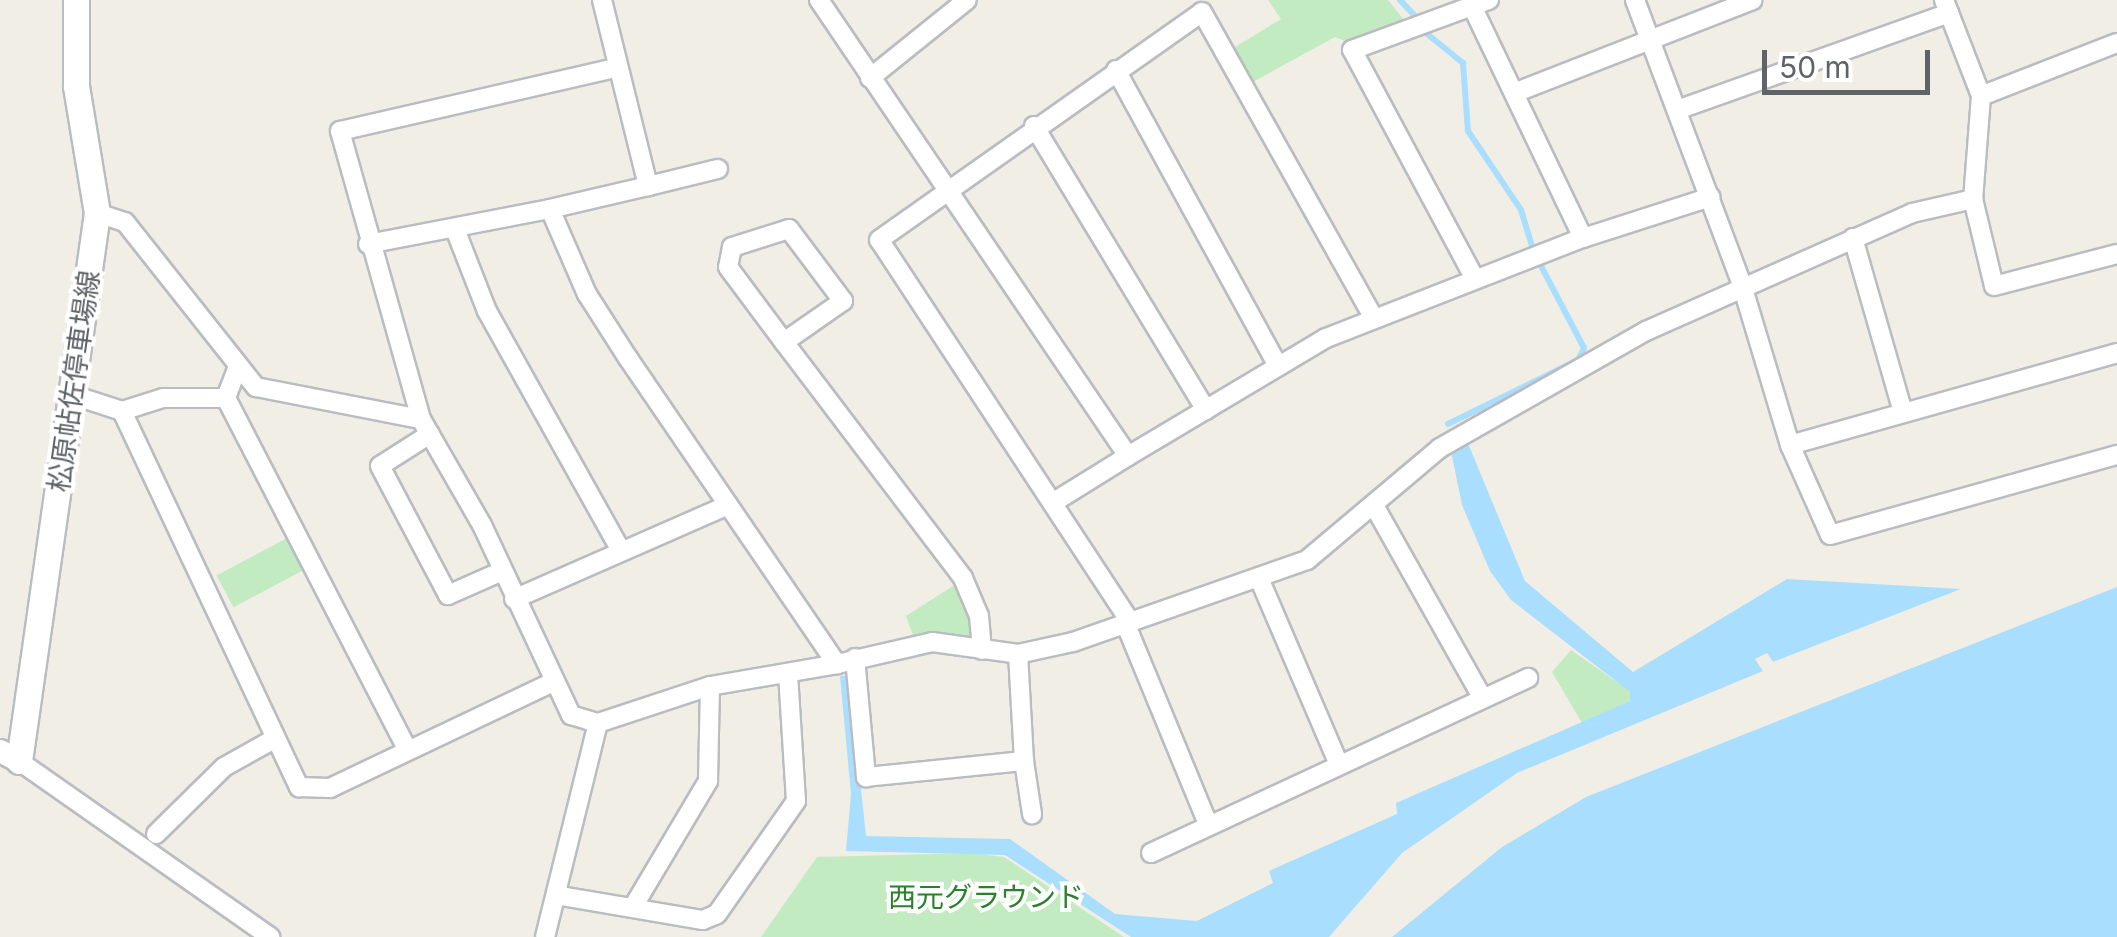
<!DOCTYPE html>
<meta charset="utf-8">
<style>
body{margin:0}
#map{position:relative;width:2117px;height:937px;overflow:hidden;background:#f1eee6;font-family:Inter,"Noto Sans JP",sans-serif}
div>[style]{position:absolute}
[style*='--x']{left:calc(var(--x)*1px);top:calc(var(--y)*1px);width:calc(var(--w)*1px);rotate:calc(var(--a)*1deg)}
.green>*{inset:0;background:#c3ebc1;transform-origin:0 0}
.water>*{inset:0;background:#a9deff}
.stream>*{height:6px;margin:-3px;padding:0 3px;transform-origin:3px;border-radius:3px;background:#a9deff}
.roads{filter:drop-shadow(2px 0 #b9bcc1) drop-shadow(-2px 0 #b9bcc1) drop-shadow(0 2px #b9bcc1) drop-shadow(0 -2px #b9bcc1)}
.minor>*{height:18px;margin:-9px;padding:0 9px;transform-origin:9px;border-radius:9px;background:#fff}
.tertiary>*{height:22px;margin:-11px;padding:0 11px;transform-origin:11px;border-radius:11px;background:#fff}
.secondary>*{height:25px;margin:-12.5px;padding:0 12.5px;transform-origin:12.5px;border-radius:12.5px;background:#fff}
span{translate:-50% -50%;white-space:nowrap;text-align:center;line-height:1.15;-webkit-text-stroke:8px #fff;paint-order:stroke}
.street-label{font-size:28px;color:#5e6368}
.park-label{font-size:28px;color:#2b812b}
.scale{position:absolute;left:1762px;top:50px;width:168px;height:45px;box-sizing:border-box;border:5px solid #5e6368;border-top:0;padding-left:12px;font-size:30px;line-height:35px;white-space:nowrap;color:#5e6368;-webkit-text-stroke:8px #fff;paint-order:stroke}
</style>
<div id="map">
<div class="green">
<i style="clip-path:polygon(1268px 0,1388px 0,1405px 21px,1350px 43px,1335px 37px,1249px 84px,1230px 50px,1281px 19px)"></i>
<i style="left:289px;top:537px;width:36px;height:82px;rotate:62deg"></i>
<i style="clip-path:polygon(956px 584px,973px 629px,966px 640px,913px 636px,906px 616px)"></i>
<i style="clip-path:polygon(1571px 650px,1631px 692px,1630px 701px,1582px 723px,1552px 672px)"></i>
<i style="clip-path:polygon(973px 853px,1004px 857px,1124px 937px,761px 937px,817px 857px)"></i>
</div>
<div class="water">
<i style="clip-path:polygon(1467px 441px,1525px 581px,1633px 672px,1787px 579px,1961px 589px,1773px 662px,1767px 653px,1755px 659px,1763px 671px,1517px 773px,1402px 853px,1329px 937px,1131px 937px,1005px 855px,846px 851px,851px 794px,840px 676px,849px 676px,866px 836px,1010px 839px,1115px 914px,1197px 921px,1273px 883px,1269px 871px,1397px 814px,1396px 803px,1630px 701px,1630px 692px,1511px 600px,1490px 571px,1462px 505px,1451px 451px)"></i>
<i style="clip-path:polygon(2117px 587px,2117px 937px,1392px 937px,1502px 847px,1586px 797px)"></i>
</div>
<div class="stream">
<i style="--x:1400;--y:0;--w:21;--a:47"></i>
<i style="--x:1426;--y:33;--w:48;--a:39"></i>
<i style="--x:1463;--y:63;--w:68;--a:85.8"></i>
<i style="--x:1468;--y:131;--w:95;--a:56.1"></i>
<i style="--x:1521;--y:210;--w:39;--a:73"></i>
<i style="--x:1448;--y:424;--w:145;--a:-26.2"></i>
<i style="--x:1578;--y:360;--w:13;--a:-63"></i>
<i style="--x:1584;--y:348;--w:95;--a:-117.6"></i>
</div>
<div class="roads">
<div class="minor">
<i style="--x:602;--y:0;--w:192;--a:76.1"></i>
<i style="--x:648;--y:186;--w:101;--a:166.8"></i>
<i style="--x:550;--y:209;--w:93;--a:66.5"></i>
<i style="--x:587;--y:294;--w:76;--a:57.4"></i>
<i style="--x:628;--y:358;--w:371;--a:55.7"></i>
<i style="--x:837;--y:664;--w:98;--a:-13"></i>
<i style="--x:932;--y:642;--w:87;--a:7.9"></i>
<i style="--x:1018;--y:654;--w:56;--a:-12.3"></i>
<i style="--x:1073;--y:642;--w:248;--a:-19.3"></i>
<i style="--x:1307;--y:560;--w:174;--a:-40.1"></i>
<i style="--x:1440;--y:448;--w:237;--a:-29.6"></i>
<i style="--x:1646;--y:331;--w:291;--a:-23.9"></i>
<i style="--x:1912;--y:213;--w:63;--a:-12.9"></i>
<i style="--x:819;--y:0;--w:551;--a:55.88"></i>
<i style="--x:1128;--y:456;--w:230;--a:-30.8"></i>
<i style="--x:1326;--y:338;--w:276;--a:-21.3"></i>
<i style="--x:1583;--y:238;--w:134;--a:-17.8"></i>
<i style="--x:1635;--y:0;--w:304;--a:69.4"></i>
<i style="--x:1742;--y:285;--w:167;--a:73.3"></i>
<i style="--x:1790;--y:445;--w:98;--a:66"></i>
<i style="--x:1830;--y:535;--w:298;--a:-15.6"></i>
<i style="--x:1944;--y:0;--w:103;--a:68.9"></i>
<i style="--x:1981;--y:96;--w:103;--a:94.4"></i>
<i style="--x:1973;--y:199;--w:89;--a:76.4"></i>
<i style="--x:1994;--y:286;--w:127;--a:-14.6"></i>
<i style="--x:1472;--y:6;--w:257;--a:64.4"></i>
<i style="--x:615;--y:68;--w:282;--a:167.1"></i>
<i style="--x:340;--y:131;--w:299;--a:74.3"></i>
<i style="--x:421;--y:419;--w:122;--a:60.1"></i>
<i style="--x:482;--y:525;--w:210;--a:64.9"></i>
<i style="--x:571;--y:715;--w:28;--a:17"></i>
<i style="--x:598;--y:723;--w:118;--a:-18.3"></i>
<i style="--x:710;--y:686;--w:129;--a:-9.8"></i>
<i style="--x:1116;--y:70;--w:337;--a:61.3"></i>
<i style="--x:870;--y:78;--w:124;--a:-38.8"></i>
<i style="--x:1514;--y:93;--w:256;--a:-21.3"></i>
<i style="--x:1981;--y:96;--w:146;--a:-21.3"></i>
<i style="--x:1677;--y:110;--w:289;--a:-19.6"></i>
<i style="--x:1034;--y:126;--w:332;--a:58.8"></i>
<i style="--x:648;--y:186;--w:72;--a:-13.7"></i>
<i style="--x:97;--y:213;--w:29;--a:18"></i>
<i style="--x:125;--y:222;--w:211;--a:51.6"></i>
<i style="--x:256;--y:387;--w:168;--a:11"></i>
<i style="--x:455;--y:229;--w:88;--a:68.7"></i>
<i style="--x:487;--y:311;--w:275;--a:60.8"></i>
<i style="--x:1853;--y:238;--w:181;--a:74"></i>
<i style="--x:368;--y:244;--w:185;--a:-10.9"></i>
<i style="--x:1475;--y:279;--w:260;--a:-118.2"></i>
<i style="--x:1352;--y:50;--w:146;--a:-20.1"></i>
<i style="--x:784;--y:342;--w:72;--a:-34.8"></i>
<i style="--x:843;--y:301;--w:90;--a:-126.9"></i>
<i style="--x:789;--y:229;--w:60;--a:162.5"></i>
<i style="--x:732;--y:247;--w:20;--a:101"></i>
<i style="--x:728;--y:267;--w:94;--a:53.3"></i>
<i style="--x:784;--y:342;--w:296;--a:52.8"></i>
<i style="--x:963;--y:578;--w:41;--a:67.2"></i>
<i style="--x:979;--y:616;--w:34;--a:85"></i>
<i style="--x:237;--y:369;--w:31;--a:111"></i>
<i style="--x:226;--y:398;--w:395;--a:62.7"></i>
<i style="--x:73;--y:395;--w:52;--a:18.1"></i>
<i style="--x:122;--y:411;--w:416;--a:64.8"></i>
<i style="--x:299;--y:787;--w:31;--a:2"></i>
<i style="--x:330;--y:788;--w:247;--a:-25.4"></i>
<i style="--x:122;--y:411;--w:43;--a:-17.6"></i>
<i style="--x:163;--y:398;--w:63;--a:0"></i>
<i style="--x:430;--y:434;--w:59;--a:147.4"></i>
<i style="--x:380;--y:466;--w:146;--a:62.2"></i>
<i style="--x:448;--y:595;--w:57;--a:-23.9"></i>
<i style="--x:1790;--y:445;--w:340;--a:-15.7"></i>
<i style="--x:1054;--y:502;--w:87;--a:-31.9"></i>
<i style="--x:1376;--y:509;--w:216;--a:60.6"></i>
<i style="--x:1259;--y:578;--w:200;--a:66.8"></i>
<i style="--x:514;--y:599;--w:234;--a:-23.7"></i>
<i style="--x:1131;--y:623;--w:458;--a:-123.3"></i>
<i style="--x:879;--y:240;--w:395;--a:-35.2"></i>
<i style="--x:1202;--y:12;--w:351;--a:60.7"></i>
<i style="--x:1126;--y:625;--w:217;--a:67.6"></i>
<i style="--x:855;--y:658;--w:120;--a:84.7"></i>
<i style="--x:866;--y:777;--w:159;--a:-5.8"></i>
<i style="--x:1024;--y:761;--w:107;--a:-93.2"></i>
<i style="--x:19;--y:761;--w:307;--a:35"></i>
<i style="--x:1024;--y:761;--w:54;--a:81.4"></i>
<i style="--x:156;--y:834;--w:95;--a:-44.6"></i>
<i style="--x:224;--y:767;--w:57;--a:-29.2"></i>
<i style="--x:1151;--y:853;--w:416;--a:-24.9"></i>
<i style="--x:561;--y:896;--w:144;--a:9.6"></i>
<i style="--x:703;--y:920;--w:15;--a:-23"></i>
<i style="--x:717;--y:914;--w:138;--a:-55"></i>
<i style="--x:796;--y:801;--w:128;--a:-93.6"></i>
<i style="--x:633;--y:907;--w:147;--a:-59.2"></i>
<i style="--x:708;--y:781;--w:95;--a:-88.8"></i>
<i style="--x:545;--y:937;--w:220;--a:-76.1"></i>
</div>
<div class="tertiary">
<i style="--x:0;--y:751;--w:21;--a:28"></i>
</div>
<div class="secondary">
<i style="--x:19;--y:761;--w:554;--a:-81.9"></i>
<i style="--x:97;--y:213;--w:129;--a:-99.4"></i>
<i style="--x:76;--y:86;--w:86;--a:-90"></i>
</div>
</div>
<div class="street-label">
<span style="left:74px;top:381px;rotate:-82deg">松原帖佐停車場線</span>
</div>
<div class="park-label">
<span style="left:986px;top:897px">西元グラウンド</span>
</div>
<div class="scale">50 m</div>
</div>
